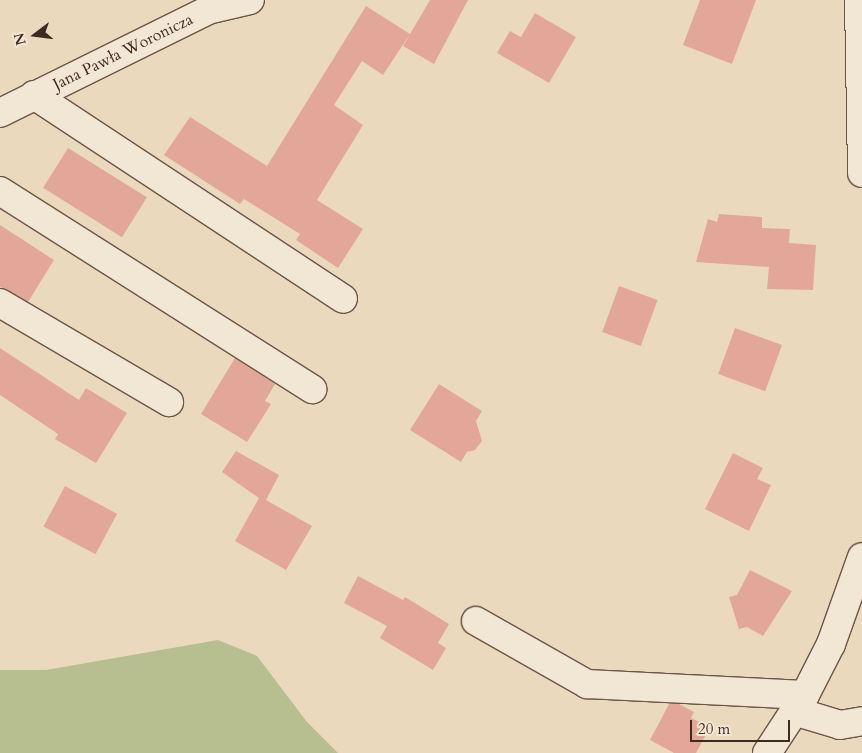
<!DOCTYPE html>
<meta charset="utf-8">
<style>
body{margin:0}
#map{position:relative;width:862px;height:753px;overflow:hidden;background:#ebd9bd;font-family:Cardo,serif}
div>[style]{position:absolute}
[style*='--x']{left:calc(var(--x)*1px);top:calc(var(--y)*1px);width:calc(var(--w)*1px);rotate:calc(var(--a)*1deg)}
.green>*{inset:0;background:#b7bf91}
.building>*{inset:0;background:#e3a799;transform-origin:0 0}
.roads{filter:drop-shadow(1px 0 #6b5547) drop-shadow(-1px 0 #6b5547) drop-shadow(0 1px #6b5547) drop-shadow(0 -1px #6b5547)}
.minor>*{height:28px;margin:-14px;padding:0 14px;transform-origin:14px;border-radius:14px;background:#f2e6d4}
span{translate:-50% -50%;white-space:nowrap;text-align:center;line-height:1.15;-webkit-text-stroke:4px #f2e6d4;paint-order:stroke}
.street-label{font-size:16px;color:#402920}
.north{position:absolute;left:10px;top:10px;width:50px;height:50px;-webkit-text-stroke:4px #f2e6d4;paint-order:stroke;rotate:255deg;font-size:14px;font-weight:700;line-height:20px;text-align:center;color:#402920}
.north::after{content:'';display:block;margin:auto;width:18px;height:22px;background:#402920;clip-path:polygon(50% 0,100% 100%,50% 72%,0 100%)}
.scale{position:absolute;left:690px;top:720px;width:100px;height:22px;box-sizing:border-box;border:2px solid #402920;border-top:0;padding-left:6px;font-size:15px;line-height:18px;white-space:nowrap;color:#402920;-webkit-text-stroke:4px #f2e6d4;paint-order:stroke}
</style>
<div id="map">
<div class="green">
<i style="clip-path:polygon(218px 640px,257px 656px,307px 722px,338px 753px,0 753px,0 670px,46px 670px)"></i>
</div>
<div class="building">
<i style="clip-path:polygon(430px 0,468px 0,434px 64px,403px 46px)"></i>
<i style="clip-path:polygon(700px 0,756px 0,732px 64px,683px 45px)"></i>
<i style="clip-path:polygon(366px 6px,410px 34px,383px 75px,362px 61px,334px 105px,363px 125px,317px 200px,363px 229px,338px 268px,296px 240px,300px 234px,244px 199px,240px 204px,164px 155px,190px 117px,267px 166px)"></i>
<i style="clip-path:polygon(535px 13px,576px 37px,549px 83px,497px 53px,510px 31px,521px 37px)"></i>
<i style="left:68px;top:148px;width:93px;height:47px;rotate:32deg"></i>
<i style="clip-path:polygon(719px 214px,762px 217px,762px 228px,790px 229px,789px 243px,816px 245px,813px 290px,767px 289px,769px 267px,696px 262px,708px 219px,717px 222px)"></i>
<i style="clip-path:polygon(0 225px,54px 260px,28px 302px,0 287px)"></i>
<i style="left:619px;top:286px;width:41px;height:49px;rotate:20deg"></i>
<i style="left:735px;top:328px;width:50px;height:49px;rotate:20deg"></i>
<i style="clip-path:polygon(0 348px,79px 400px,86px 388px,127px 413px,96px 463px,55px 439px,58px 434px,0 395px)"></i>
<i style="clip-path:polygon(235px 358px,275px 384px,265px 401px,271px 404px,247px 442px,201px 414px)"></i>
<i style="clip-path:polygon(439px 384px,482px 411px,476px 421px,482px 441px,475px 450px,467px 452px,461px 462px,410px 430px)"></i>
<i style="clip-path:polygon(236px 451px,279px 475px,266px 500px,312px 526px,286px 570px,235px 541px,259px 498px,222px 472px)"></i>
<i style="clip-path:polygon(733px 453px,763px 468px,757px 479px,771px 485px,749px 531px,705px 509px)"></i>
<i style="left:65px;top:486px;width:59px;height:46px;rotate:28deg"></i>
<i style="clip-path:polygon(750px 570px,792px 591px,763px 636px,747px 627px,739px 629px,729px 597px,737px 595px)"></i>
<i style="clip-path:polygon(358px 576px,403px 600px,405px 597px,449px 624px,438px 643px,446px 648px,433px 670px,380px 638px,387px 626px,344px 603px)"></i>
<i style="clip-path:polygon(669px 704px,679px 704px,694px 712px,691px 718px,710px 727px,696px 753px,674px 753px,650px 740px)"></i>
</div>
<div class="roads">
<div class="minor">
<i style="--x:859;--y:0;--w:173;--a:89"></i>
<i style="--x:34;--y:95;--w:370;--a:33.4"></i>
<i style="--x:0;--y:113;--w:232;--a:-26.3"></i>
<i style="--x:208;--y:10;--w:43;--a:-13.4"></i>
<i style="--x:0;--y:191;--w:370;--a:32.4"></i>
<i style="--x:0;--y:303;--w:196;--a:30.4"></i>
<i style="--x:476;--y:621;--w:128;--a:29.6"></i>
<i style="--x:587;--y:684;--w:218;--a:2.9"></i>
<i style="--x:794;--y:711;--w:48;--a:16.9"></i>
<i style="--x:840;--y:725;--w:22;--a:-10"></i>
<i style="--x:767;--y:753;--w:69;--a:-56.8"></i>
<i style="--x:805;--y:695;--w:57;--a:-63"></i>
<i style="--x:831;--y:644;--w:92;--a:-70.4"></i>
</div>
</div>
<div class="street-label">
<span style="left:123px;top:52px;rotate:-26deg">Jana Pawła Woronicza</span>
</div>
<div class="north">N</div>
<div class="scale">20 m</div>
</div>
